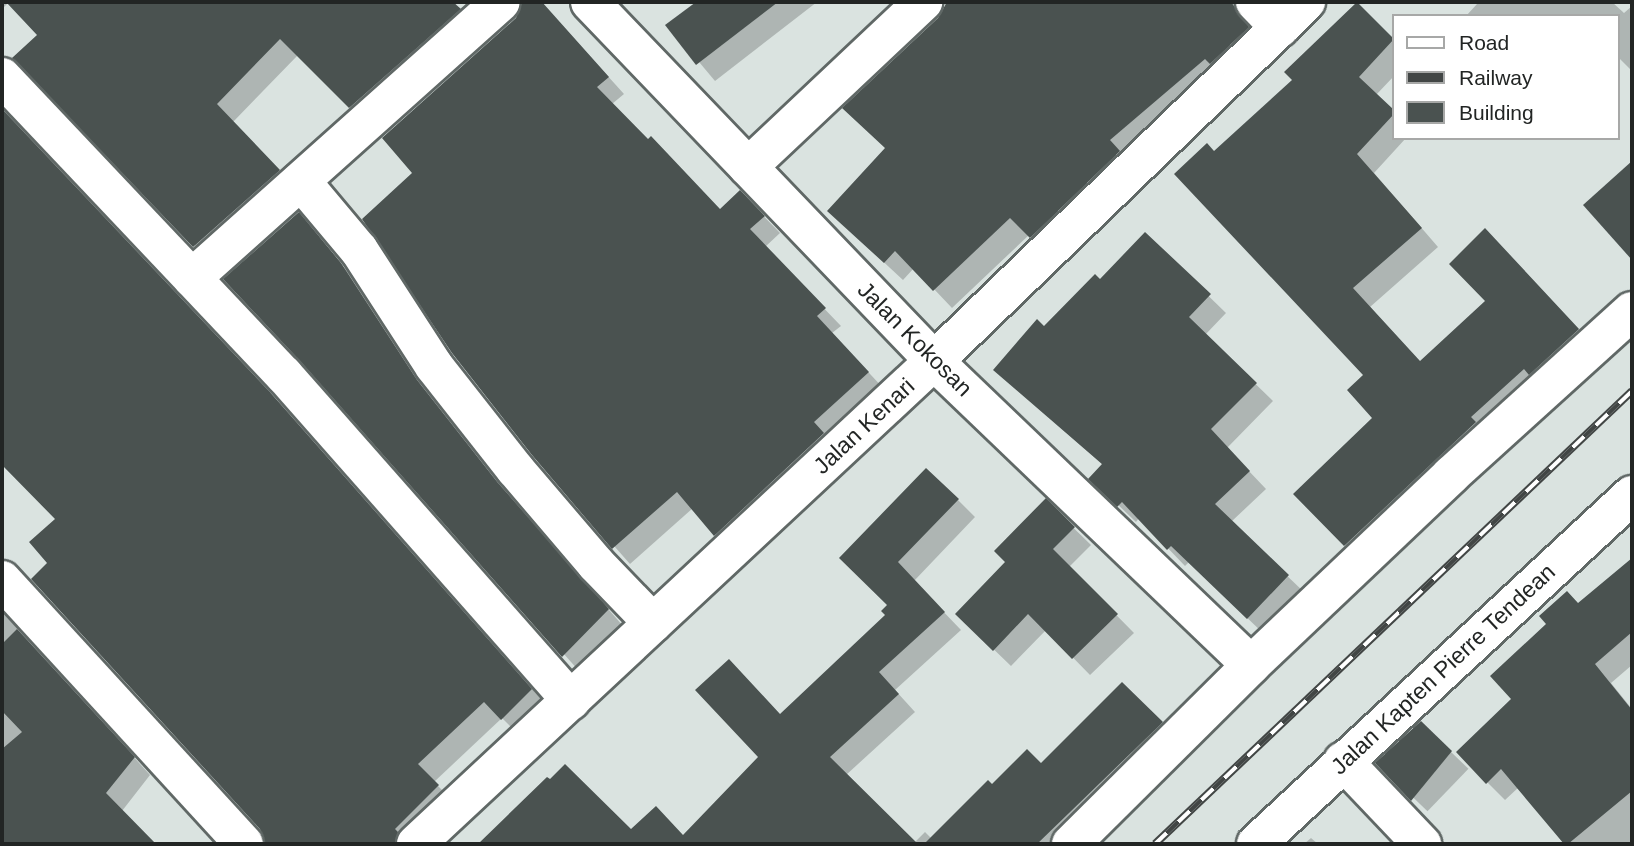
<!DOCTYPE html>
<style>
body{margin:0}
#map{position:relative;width:1634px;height:846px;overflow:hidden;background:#dae3e0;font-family:Helvetica,sans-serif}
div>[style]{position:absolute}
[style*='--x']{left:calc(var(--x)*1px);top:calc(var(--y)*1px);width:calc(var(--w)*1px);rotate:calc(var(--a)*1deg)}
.shadow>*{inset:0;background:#0003;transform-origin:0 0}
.building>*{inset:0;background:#4a5250}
.roads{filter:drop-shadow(2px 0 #606866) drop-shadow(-2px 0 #606866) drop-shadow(0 2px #606866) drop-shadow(0 -2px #606866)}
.minor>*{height:38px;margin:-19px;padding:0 19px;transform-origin:19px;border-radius:19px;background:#fff}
.rail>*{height:8px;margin-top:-4px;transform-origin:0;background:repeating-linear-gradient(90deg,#fff 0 16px,#424645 0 32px);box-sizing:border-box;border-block:2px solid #424645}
span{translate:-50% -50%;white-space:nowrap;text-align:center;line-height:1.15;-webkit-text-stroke:7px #fff;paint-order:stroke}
.street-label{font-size:23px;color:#222524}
.frame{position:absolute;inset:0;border:4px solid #222524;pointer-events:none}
.legend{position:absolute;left:1392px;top:14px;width:228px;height:126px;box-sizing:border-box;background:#fff;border:2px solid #a7a8a7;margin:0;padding:9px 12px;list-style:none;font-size:21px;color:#222524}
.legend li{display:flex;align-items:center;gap:14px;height:35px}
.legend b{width:35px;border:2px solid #a7a8a7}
</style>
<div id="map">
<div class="shadow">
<i style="clip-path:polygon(2px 2px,458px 2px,455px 6px,476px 27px,368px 124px,298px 55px,233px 122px,296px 188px,212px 263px,15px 58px,40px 35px,9px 2px,2px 9px)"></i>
<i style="clip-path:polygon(523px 2px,541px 2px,624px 94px,612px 104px,720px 211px,740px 192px,780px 233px,765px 247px,841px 326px,832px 333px,884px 389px,732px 551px,693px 508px,630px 564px,533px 454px,414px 173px,517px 19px,524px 9px)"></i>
<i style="clip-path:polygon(699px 2px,817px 2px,715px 81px,668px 25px)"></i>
<i style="clip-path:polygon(946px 2px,1232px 2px,1266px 46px,1050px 255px,1029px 235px,952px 308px,914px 268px,903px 280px,848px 229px,887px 149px,1025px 167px,944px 10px)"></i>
<i style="clip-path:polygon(1474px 2px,1612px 2px,1624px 13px,1632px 6px,1632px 71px,1618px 57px,1618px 16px,1466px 16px,1477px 4px)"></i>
<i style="clip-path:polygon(1357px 5px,1394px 42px,1394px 76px,1376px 95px,1394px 112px,1394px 138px,1406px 138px,1374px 173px,1438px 247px,1370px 307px,1421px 363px,1488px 301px,1503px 248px,1596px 348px,1363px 563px,1296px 494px,1375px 418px,1365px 376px,1214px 153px,1295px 80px)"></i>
<i style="clip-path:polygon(2px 107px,285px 409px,548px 707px,519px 735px,502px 718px,434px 782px,455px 803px,415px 844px,266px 844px,267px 840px,58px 519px,2px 462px,2px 322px,38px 290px,13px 263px,2px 272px)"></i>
<i style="clip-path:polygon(299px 215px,356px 281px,432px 397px,514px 501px,623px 626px,579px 671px,302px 359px)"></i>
<i style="clip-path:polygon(1145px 234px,1226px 313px,1205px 335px,1273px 401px,1227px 448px,1266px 489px,1231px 522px,1305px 593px,1265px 635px,1189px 562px,1185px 566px,1139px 518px,1136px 522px,1091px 479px,1103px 465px,995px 370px,1100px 281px)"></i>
<i style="clip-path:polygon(958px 500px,975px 517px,914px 581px,961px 630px,895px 690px,915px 712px,846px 775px,914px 843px,925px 832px,932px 839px,992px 786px,1041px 766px,1122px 684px,1178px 740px,1071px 844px,481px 844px,547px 779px,631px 832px,684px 837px,760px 757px,781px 716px,887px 615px,890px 606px,841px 558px)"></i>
<i style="clip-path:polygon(1046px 501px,1091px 545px,1069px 567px,1134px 633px,1090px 675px,1046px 630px,1011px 666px,957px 614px,1007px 562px)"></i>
<i style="clip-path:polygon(1632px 560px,1632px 665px,1611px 683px,1632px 709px,1632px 844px,1564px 844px,1519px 787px,1505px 800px,1487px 782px,1514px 699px,1579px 605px)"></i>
<i style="clip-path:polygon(2px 611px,150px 775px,122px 811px,154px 844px,34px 844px,26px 837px,17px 844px,2px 844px)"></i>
<i style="left:1421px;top:723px;width:66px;height:59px;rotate:44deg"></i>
<i style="clip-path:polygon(1311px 838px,1318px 844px,1304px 844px)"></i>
</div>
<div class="building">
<i style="clip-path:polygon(6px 2px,453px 2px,461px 9px,349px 108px,280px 39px,217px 104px,280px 170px,193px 247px,12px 58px,37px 35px)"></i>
<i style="clip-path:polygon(522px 2px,542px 2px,609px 77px,597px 87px,648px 139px,651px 136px,720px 209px,740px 190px,765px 216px,750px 229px,826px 308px,817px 316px,869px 372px,814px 422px,824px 433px,714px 536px,677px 492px,612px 549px,532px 455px,452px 353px,362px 219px,412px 173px,382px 138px,516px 18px)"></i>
<i style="clip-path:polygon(696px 2px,778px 2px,696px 65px,665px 25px)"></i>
<i style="clip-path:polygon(947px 2px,1231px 2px,1249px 27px,1210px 64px,1205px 59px,1110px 140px,1120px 151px,1030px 238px,1010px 218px,933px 291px,895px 251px,884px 263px,827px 211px,885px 148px,842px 108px,938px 18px)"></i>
<i style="clip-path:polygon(1357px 2px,1394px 39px,1359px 77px,1394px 110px,1394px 114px,1357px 154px,1422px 228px,1353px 288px,1420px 361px,1485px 301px,1449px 264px,1485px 228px,1579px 329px,1529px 375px,1524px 369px,1471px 417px,1476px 422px,1344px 546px,1293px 494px,1372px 418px,1347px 390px,1363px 375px,1174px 174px,1207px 143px,1214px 151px,1292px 80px,1284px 72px)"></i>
<i style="clip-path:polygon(2px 109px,268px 390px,532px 689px,501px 720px,484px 702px,418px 764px,439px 785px,395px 829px,398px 832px,395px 844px,265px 844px,260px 829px,31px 579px,47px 563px,29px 542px,55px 519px,2px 465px)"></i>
<i style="clip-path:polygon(1632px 161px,1632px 260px,1583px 205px)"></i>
<i style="clip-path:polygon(299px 212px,341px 263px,417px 380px,498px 483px,609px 609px,562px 657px,300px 361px,223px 279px)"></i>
<i style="clip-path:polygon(1145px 232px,1211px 294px,1189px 317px,1257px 383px,1211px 429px,1250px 471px,1215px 504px,1289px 575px,1247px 619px,1171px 546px,1167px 550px,1122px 502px,1117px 507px,1088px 479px,1102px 464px,993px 370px,1037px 319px,1044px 326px,1095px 274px,1100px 279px)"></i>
<i style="clip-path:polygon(926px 468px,959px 499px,898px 562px,945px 612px,879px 672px,899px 694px,830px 757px,918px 844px,478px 844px,547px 777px,550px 779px,565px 764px,631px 829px,656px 806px,683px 835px,758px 757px,695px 690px,729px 659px,780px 714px,885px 615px,881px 611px,887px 605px,839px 558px)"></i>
<i style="clip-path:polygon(1046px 498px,1075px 527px,1053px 549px,1118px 614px,1072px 659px,1028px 614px,993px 651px,955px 614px,1005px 562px,994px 551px)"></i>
<i style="clip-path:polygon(1632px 558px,1632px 632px,1595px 664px,1632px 710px,1632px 791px,1568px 844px,1564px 844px,1501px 769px,1486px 784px,1456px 752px,1511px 699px,1490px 676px,1546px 624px,1539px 616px,1567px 591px,1578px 603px)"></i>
<i style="clip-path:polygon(17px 629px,135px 757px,106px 793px,156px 844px,2px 844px,2px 749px,22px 732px,2px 711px,2px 644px)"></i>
<i style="clip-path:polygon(1122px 682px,1163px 722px,1037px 844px,924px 844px,988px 780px,992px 784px,1027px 749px,1041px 763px)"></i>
<i style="clip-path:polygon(1421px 721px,1452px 751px,1411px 801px,1375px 763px)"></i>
</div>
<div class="roads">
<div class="minor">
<i style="--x:590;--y:2;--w:497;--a:46.2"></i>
<i style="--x:934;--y:361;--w:439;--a:43.8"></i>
<i style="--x:1255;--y:2;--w:36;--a:46"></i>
<i style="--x:2;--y:77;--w:410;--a:46.6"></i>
<i style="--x:284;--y:375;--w:434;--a:48.6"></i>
<i style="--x:748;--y:167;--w:241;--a:-43.3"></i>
<i style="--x:301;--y:181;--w:90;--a:50"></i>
<i style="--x:359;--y:250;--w:138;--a:57.1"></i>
<i style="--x:434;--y:366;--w:131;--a:51.8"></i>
<i style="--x:515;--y:469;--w:125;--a:49.5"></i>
<i style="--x:596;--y:564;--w:82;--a:46"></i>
<i style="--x:192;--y:278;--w:414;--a:-41.8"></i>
<i style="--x:2;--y:580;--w:358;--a:47.5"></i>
<i style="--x:1343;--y:761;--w:115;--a:46.4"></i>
<i style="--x:416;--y:844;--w:708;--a:-43"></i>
<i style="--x:934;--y:361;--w:517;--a:-43.98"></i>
<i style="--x:1071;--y:844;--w:254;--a:-44.8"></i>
<i style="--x:1251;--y:665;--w:276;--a:-43.5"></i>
<i style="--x:1451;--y:475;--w:244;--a:-42.2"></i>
<i style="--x:1256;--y:844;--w:513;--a:-42.87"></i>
</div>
</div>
<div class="rail">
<i style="--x:1155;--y:844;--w:658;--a:-43.52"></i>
</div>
<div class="street-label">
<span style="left:915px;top:339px;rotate:45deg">Jalan Kokosan</span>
<span style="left:864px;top:426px;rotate:-43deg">Jalan Kenari</span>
<span style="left:1443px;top:669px;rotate:-43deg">Jalan Kapten Pierre Tendean</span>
</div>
<div class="frame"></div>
<ul class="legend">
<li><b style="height:9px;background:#fff"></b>Road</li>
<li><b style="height:9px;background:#424645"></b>Railway</li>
<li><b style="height:19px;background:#4a5250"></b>Building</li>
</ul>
</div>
